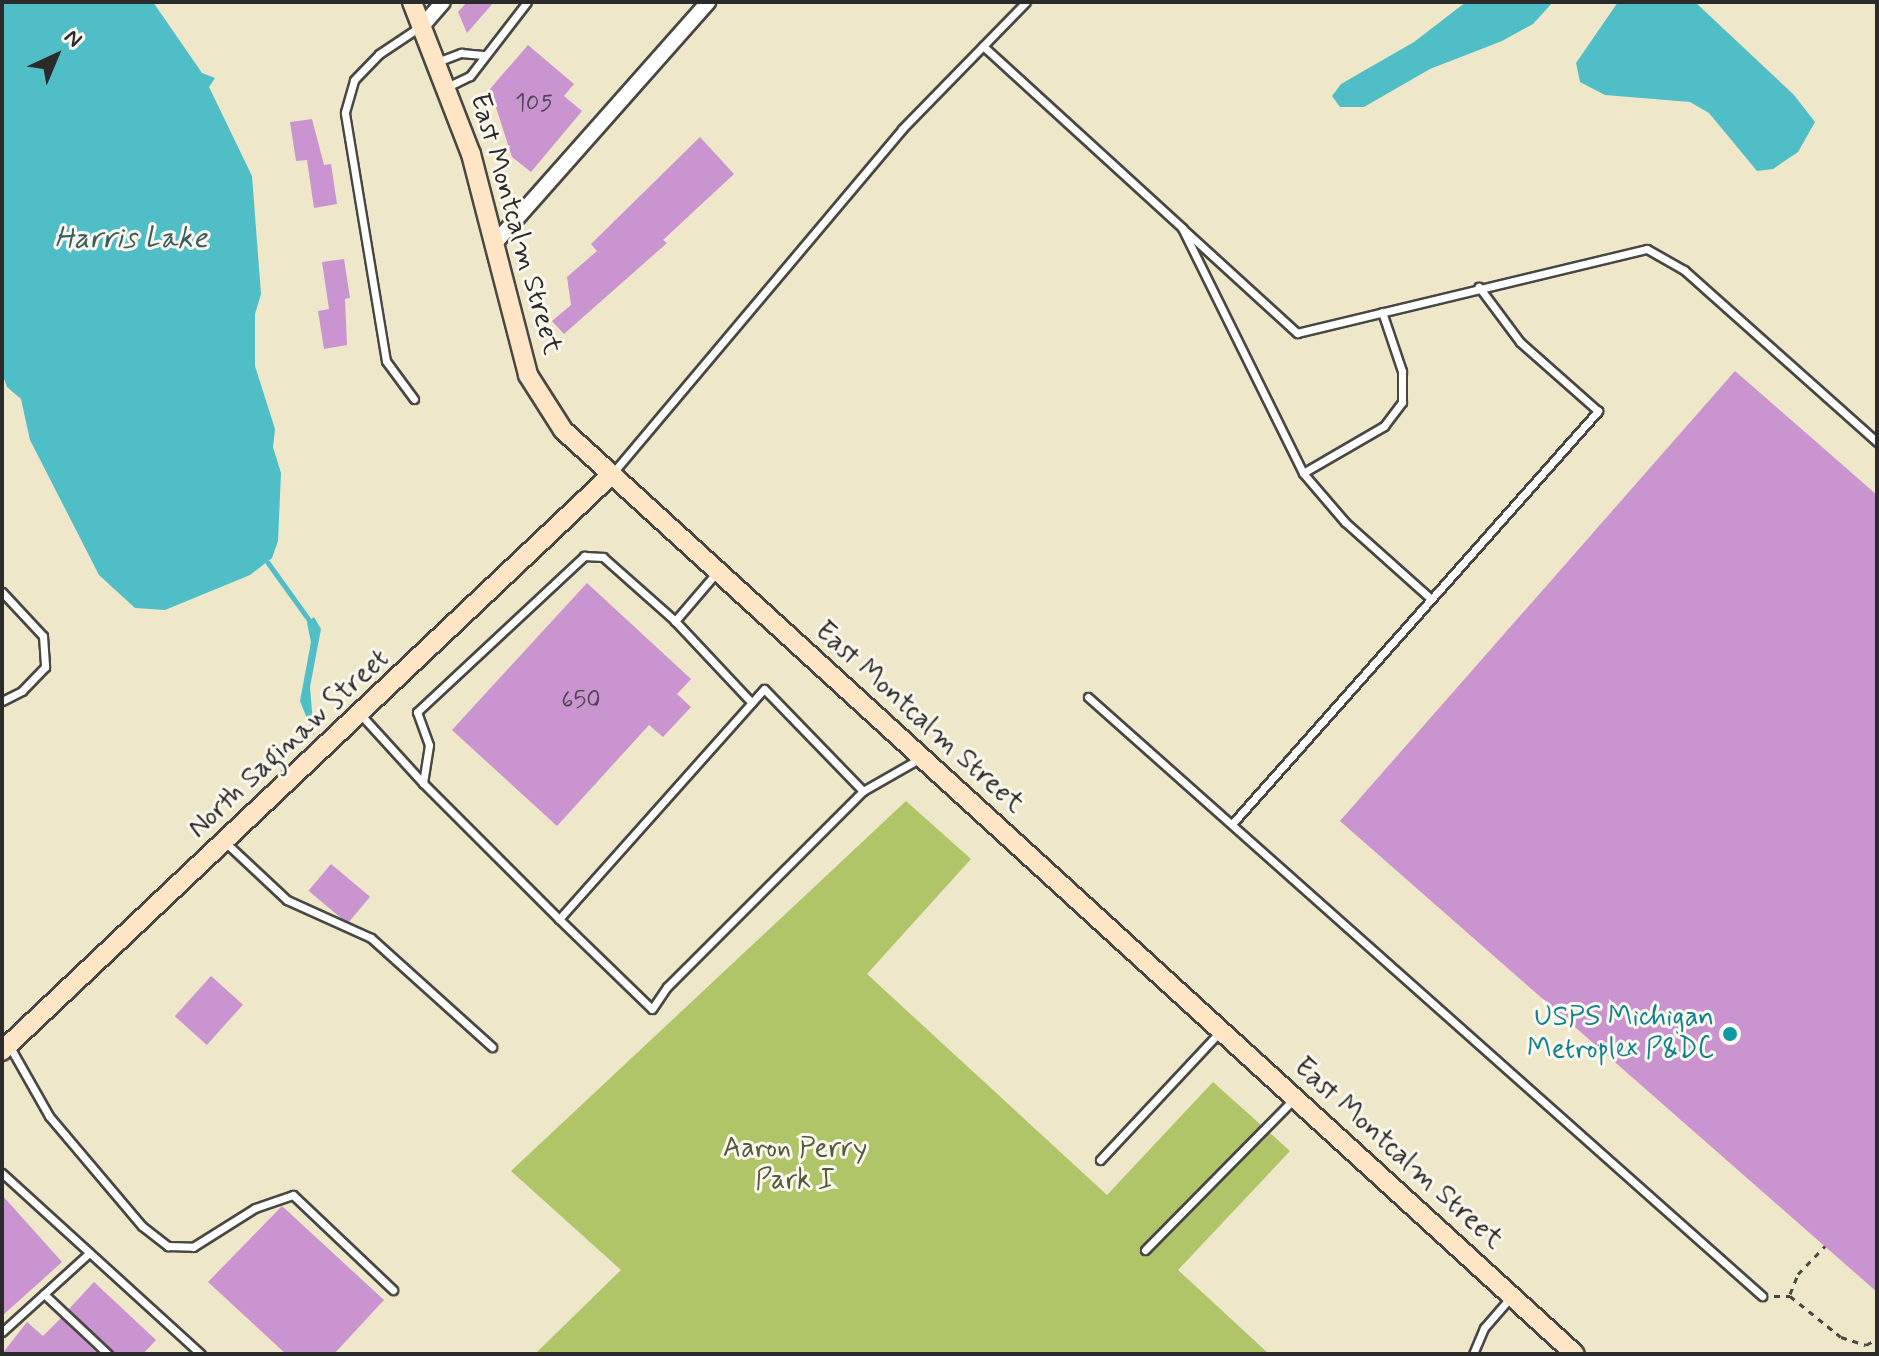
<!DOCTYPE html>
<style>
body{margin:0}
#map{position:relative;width:1879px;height:1356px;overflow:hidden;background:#eee7ca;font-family:Mynerve,sans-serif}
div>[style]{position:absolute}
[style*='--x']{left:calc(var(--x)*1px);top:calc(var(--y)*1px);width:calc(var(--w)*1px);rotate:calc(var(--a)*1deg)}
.green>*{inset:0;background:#b0c468}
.water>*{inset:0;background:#50bec7}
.stream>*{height:5px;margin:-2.5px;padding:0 2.5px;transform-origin:2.5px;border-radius:2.5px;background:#50bec7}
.building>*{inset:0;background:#c994d0;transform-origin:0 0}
.path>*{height:3px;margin-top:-1.5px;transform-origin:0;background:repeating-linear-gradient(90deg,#484743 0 6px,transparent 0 12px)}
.roads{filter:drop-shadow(2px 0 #484743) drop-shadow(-2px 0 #484743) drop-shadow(0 2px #484743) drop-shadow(0 -2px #484743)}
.lane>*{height:7px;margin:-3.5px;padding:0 3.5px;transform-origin:3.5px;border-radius:3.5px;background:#fff}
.street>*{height:14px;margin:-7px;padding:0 7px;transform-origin:7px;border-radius:7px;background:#fff}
.secondary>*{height:18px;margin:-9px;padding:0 9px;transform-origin:9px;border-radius:9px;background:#fee5c5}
.dots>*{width:22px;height:22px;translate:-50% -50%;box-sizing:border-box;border:4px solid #fbf7ec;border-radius:50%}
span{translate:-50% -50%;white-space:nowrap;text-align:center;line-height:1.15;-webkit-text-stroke:6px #fbf7ec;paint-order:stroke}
.number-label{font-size:24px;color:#524554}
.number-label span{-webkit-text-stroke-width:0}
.street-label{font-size:28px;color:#2b2b2b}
.culture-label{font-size:28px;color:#0d838f}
.right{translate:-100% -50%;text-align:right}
.park-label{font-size:28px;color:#53593d}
.water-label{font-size:30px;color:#385e62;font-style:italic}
.frame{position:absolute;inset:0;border:4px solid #2b2b2b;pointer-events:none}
.north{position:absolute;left:16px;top:16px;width:80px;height:80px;-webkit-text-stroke:6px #fbf7ec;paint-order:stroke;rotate:44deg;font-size:22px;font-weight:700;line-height:32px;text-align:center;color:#2b2b2b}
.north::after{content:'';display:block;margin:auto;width:28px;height:36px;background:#2b2b2b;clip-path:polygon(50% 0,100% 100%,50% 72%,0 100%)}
</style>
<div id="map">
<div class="green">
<i style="clip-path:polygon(906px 801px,971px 859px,867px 974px,1107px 1195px,1213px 1082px,1290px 1151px,1178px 1270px,1269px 1354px,535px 1354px,621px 1270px,511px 1171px)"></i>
</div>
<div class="water">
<i style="clip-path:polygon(2px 2px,153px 2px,202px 73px,215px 78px,209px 87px,252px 176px,261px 294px,255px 314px,255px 366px,275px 429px,273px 447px,281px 473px,278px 541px,272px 558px,250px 575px,165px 610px,135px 608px,99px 575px,30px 440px,21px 399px,7px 387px,2px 373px)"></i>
<i style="clip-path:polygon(1466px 2px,1553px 2px,1533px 24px,1502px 41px,1430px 69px,1364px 107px,1340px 107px,1332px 96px,1341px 84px,1414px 42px)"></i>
<i style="clip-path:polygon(1618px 2px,1695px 2px,1794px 95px,1815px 122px,1798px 152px,1773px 169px,1757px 171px,1709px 113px,1690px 102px,1605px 95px,1580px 82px,1576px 63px)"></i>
<i style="clip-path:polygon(314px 617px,321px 629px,310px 687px,314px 736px,300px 701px,311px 642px,307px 623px)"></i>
</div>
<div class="stream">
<i style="--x:268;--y:563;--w:70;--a:54.3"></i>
</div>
<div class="building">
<i style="clip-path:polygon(467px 2px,494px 2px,467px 33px,458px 12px)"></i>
<i style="clip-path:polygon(528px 45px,574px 84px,564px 96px,582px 111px,531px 172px,512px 157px,490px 89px)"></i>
<i style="clip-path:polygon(312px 119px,324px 165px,331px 164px,337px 204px,314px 208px,307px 160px,296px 161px,290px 122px)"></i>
<i style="clip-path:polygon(700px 137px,734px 174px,663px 240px,667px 243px,564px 334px,552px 321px,571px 305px,567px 277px,597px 251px,591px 244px)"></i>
<i style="clip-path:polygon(344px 259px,350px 298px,345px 299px,347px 345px,324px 349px,318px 311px,329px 309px,322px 262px)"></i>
<i style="clip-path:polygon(1735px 371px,1877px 495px,1877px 1292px,1340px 821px)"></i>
<i style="clip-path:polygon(587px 583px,691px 679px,677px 694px,691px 707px,663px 737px,649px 725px,557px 826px,452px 730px)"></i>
<i style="left:331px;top:864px;width:51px;height:35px;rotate:40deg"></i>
<i style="left:211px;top:976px;width:43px;height:54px;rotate:42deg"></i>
<i style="clip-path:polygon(2px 1195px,62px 1262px,2px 1316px)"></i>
<i style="clip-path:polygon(282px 1206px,384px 1300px,334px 1354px,286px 1354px,208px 1282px)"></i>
<i style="clip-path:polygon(94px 1282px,156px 1340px,143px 1354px,114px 1354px,69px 1309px)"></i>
<i style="clip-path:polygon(61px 1318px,98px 1354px,2px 1354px,27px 1322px,43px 1336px)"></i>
</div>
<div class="path">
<i style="--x:1790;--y:1294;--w:22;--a:-68"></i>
<i style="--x:1798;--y:1274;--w:39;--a:-46"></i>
<i style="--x:1774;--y:1296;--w:16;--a:0"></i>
<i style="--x:1790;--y:1296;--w:65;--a:38.8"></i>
<i style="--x:1841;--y:1337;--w:26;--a:18"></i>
<i style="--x:1866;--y:1345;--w:13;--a:-29"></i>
</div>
<div class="roads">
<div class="lane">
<i style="--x:983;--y:46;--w:270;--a:42.4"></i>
<i style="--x:1182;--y:228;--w:273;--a:63.7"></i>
<i style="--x:1303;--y:473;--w:65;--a:49.4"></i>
<i style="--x:1345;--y:522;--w:115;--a:41.8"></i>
<i style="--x:437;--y:62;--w:26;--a:-21"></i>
<i style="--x:461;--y:53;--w:22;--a:5"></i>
<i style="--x:447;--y:87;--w:25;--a:-26"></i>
<i style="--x:470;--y:76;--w:93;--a:-52.4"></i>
<i style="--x:1182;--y:228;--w:156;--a:42.4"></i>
<i style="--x:1297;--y:333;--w:360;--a:-13.5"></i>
<i style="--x:1647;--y:249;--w:43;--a:29.6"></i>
<i style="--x:1684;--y:270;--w:259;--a:41.7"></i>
<i style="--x:414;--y:399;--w:47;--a:-126.4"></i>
<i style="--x:386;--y:361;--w:252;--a:-99.4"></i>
<i style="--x:345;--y:112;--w:33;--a:-74"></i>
<i style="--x:354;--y:80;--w:36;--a:-46"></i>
<i style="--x:379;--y:54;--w:50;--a:-33.7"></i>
<i style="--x:1303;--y:473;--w:94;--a:-30.1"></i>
<i style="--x:1384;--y:426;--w:30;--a:-53"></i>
<i style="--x:1402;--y:402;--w:31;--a:-90"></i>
<i style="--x:1402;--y:371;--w:62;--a:-108.7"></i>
<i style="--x:611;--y:475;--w:452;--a:-49.9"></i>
<i style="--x:902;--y:129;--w:177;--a:-45.7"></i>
<i style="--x:717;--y:572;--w:65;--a:130.6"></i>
<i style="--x:675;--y:621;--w:112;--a:46.8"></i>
<i style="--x:2;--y:592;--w:60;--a:47"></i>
<i style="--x:43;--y:636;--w:31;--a:86"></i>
<i style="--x:45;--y:667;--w:33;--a:134"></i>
<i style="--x:22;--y:691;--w:22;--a:153"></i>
<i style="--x:1088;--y:697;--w:902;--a:41.63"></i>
<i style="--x:361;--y:715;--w:92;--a:47.6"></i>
<i style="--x:423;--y:783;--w:192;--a:45"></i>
<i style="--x:559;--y:919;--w:129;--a:44.1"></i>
<i style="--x:652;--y:1009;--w:27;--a:-56"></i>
<i style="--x:667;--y:987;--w:277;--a:-45"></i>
<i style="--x:863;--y:791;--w:142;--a:-134.1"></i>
<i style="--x:764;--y:689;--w:308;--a:131.7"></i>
<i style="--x:423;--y:783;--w:38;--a:-81"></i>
<i style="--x:429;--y:745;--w:35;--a:-110"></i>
<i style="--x:417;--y:712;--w:229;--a:-43"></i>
<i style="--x:584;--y:556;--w:19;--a:3"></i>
<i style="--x:603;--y:557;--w:96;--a:41.6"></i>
<i style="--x:863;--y:791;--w:64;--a:-29.7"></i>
<i style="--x:1232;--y:824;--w:552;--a:-48.45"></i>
<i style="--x:1598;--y:411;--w:104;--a:-138.5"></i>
<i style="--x:1520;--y:342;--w:69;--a:-126.7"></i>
<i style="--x:225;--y:842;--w:85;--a:43.1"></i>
<i style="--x:287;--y:900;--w:92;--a:24.3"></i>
<i style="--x:371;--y:938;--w:163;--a:42"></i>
<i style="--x:10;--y:1047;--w:79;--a:60.5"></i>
<i style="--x:49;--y:1116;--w:144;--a:49.8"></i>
<i style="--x:142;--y:1226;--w:33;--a:38"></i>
<i style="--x:168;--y:1246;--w:25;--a:2"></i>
<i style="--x:193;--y:1247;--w:73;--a:-32.2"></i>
<i style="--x:255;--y:1208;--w:40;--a:-18.9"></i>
<i style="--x:293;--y:1195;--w:138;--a:43.5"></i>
<i style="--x:1100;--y:1160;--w:174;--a:-46.9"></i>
<i style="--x:2;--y:1173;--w:269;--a:42.3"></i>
<i style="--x:1145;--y:1250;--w:211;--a:-45.4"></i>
<i style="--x:44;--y:1294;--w:88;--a:43.2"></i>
<i style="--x:2;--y:1332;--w:118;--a:-42.2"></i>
<i style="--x:1473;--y:1354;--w:28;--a:-67"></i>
<i style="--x:1484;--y:1328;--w:40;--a:-49"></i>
</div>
<div class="street">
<i style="--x:423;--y:25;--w:30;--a:-49"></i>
<i style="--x:495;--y:243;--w:322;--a:-48.5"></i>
</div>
<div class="secondary">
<i style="--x:412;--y:2;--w:163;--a:68.8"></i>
<i style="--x:471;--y:154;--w:228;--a:75.5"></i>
<i style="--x:528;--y:375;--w:65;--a:57.5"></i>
<i style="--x:563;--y:430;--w:1370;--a:42.4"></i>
<i style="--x:2;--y:1051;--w:838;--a:-43.4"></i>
</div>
</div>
<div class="dots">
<i style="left:1730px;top:1034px;background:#0f9aa8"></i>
</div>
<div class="number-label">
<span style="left:534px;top:104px">105</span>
<span style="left:581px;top:701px">650</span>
</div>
<div class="street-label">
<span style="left:515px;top:224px;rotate:74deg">East Montcalm Street</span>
<span style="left:919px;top:718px;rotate:42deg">East Montcalm Street</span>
<span style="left:289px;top:744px;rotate:-43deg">North Saginaw Street</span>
<span style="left:1398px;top:1154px;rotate:42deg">East Montcalm Street</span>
</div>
<div class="culture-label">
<span class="right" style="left:1714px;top:1034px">USPS Michigan<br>Metroplex P&amp;DC</span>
</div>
<div class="park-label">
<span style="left:795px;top:1165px">Aaron Perry<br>Park I</span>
</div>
<div class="water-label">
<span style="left:131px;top:239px">Harris Lake</span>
</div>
<div class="frame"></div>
<div class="north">N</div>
</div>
